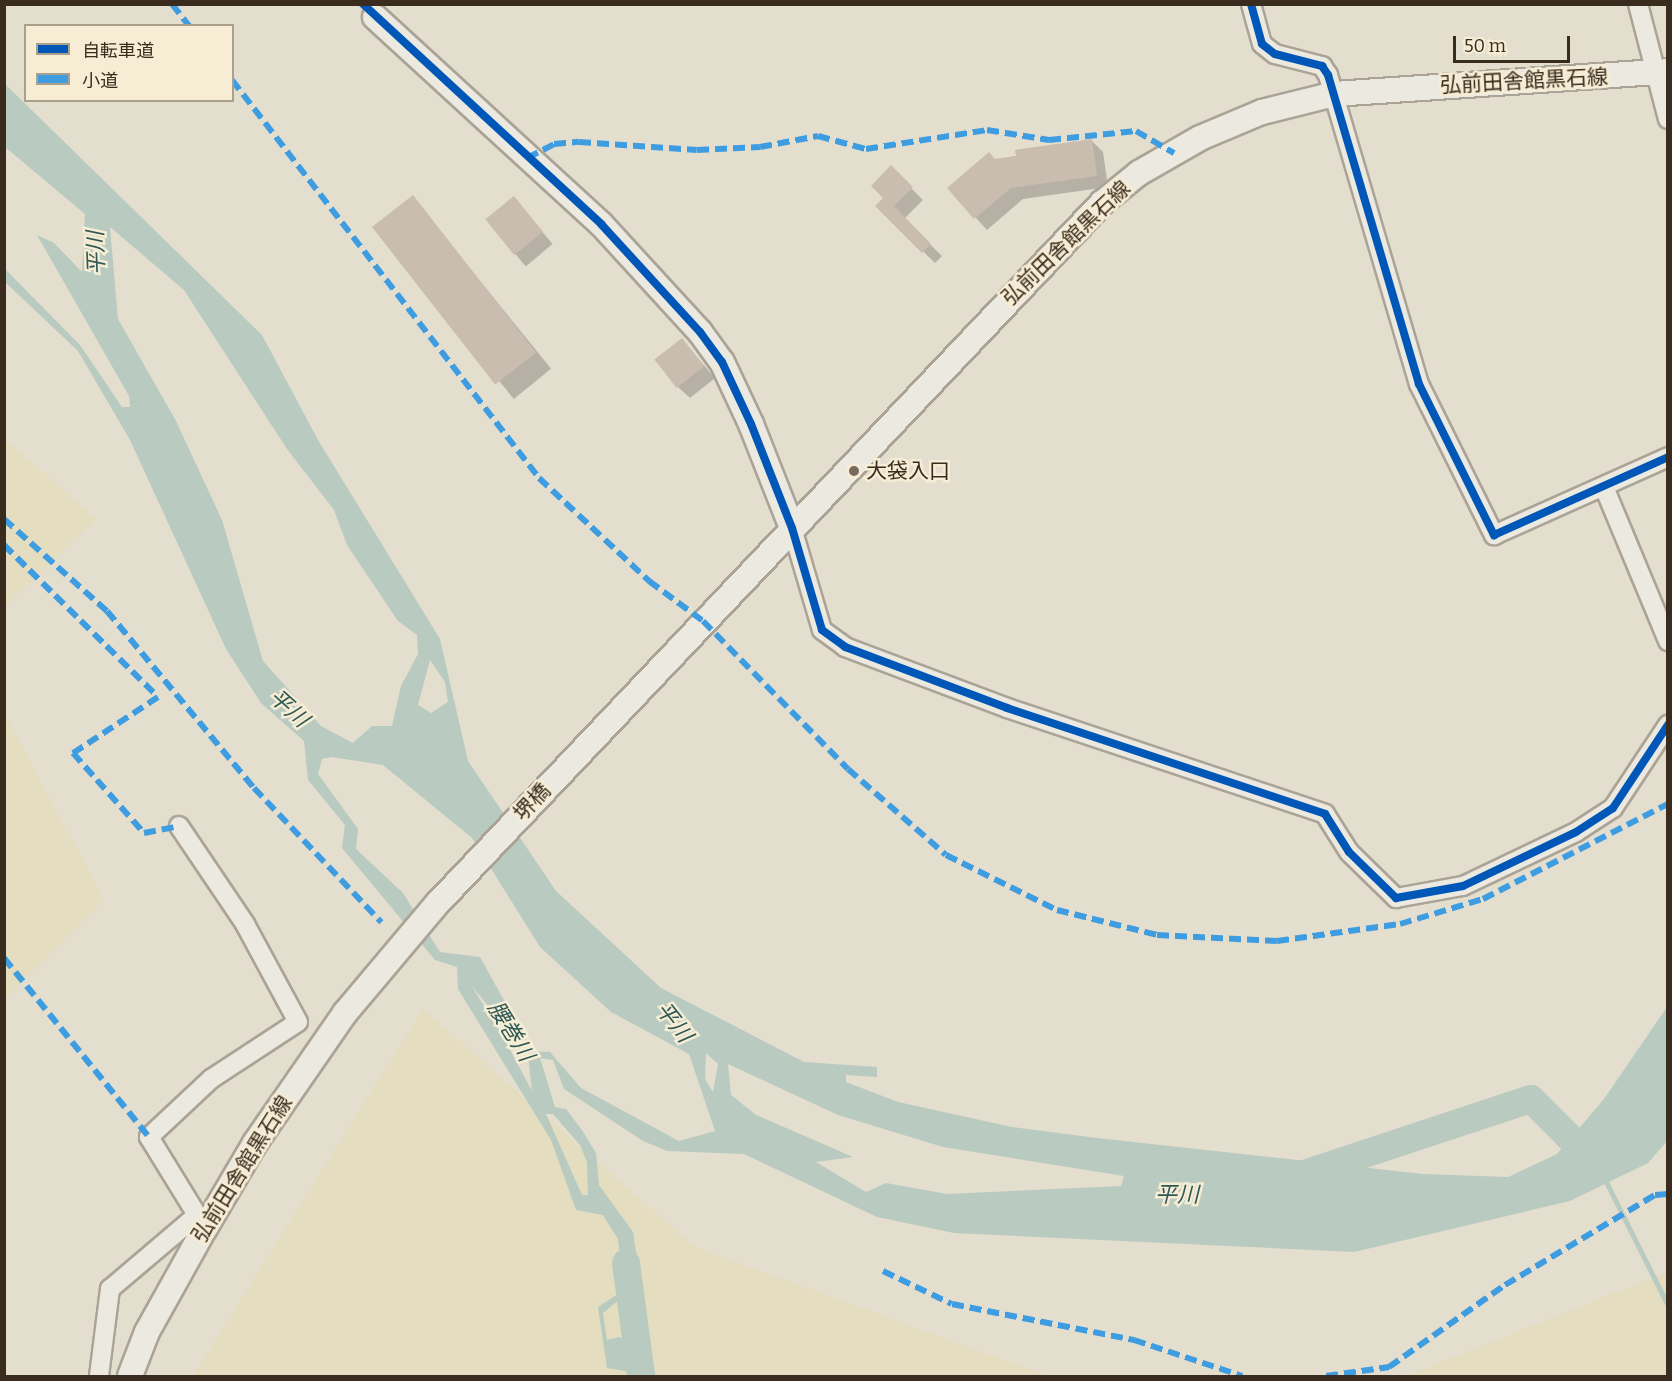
<!DOCTYPE html>
<meta charset="utf-8">
<style>
body{margin:0}
#map{position:relative;width:1672px;height:1381px;overflow:hidden;background:#e4dece;font-family:Bitter,"Noto Sans JP",serif}
div>[style]{position:absolute}
[style*='--x']{left:calc(var(--x)*1px);top:calc(var(--y)*1px);width:calc(var(--w)*1px);rotate:calc(var(--a)*1deg)}
.farmland>*{inset:0;background:#e4ddbf}
.water>*{inset:0;background:#b9cac0}
.shadow>*{inset:0;background:#0003;transform-origin:0 0}
.stream>*{height:4.5px;margin:-2.25px;padding:0 2.25px;transform-origin:2.25px;border-radius:2.25px;background:#b9cac0}
.river>*{height:28px;margin:-14px;padding:0 14px;transform-origin:14px;border-radius:14px;background:#b9cac0}
.building>*{inset:0;background:#c8bdaf;transform-origin:0 0}
.roads{filter:drop-shadow(2px 0 #aaa396) drop-shadow(-2px 0 #aaa396) drop-shadow(0 2px #aaa396) drop-shadow(0 -2px #aaa396)}
.street>*{height:18px;margin:-9px;padding:0 9px;transform-origin:9px;border-radius:9px;background:#ece9e0}
.secondary>*{height:24px;margin:-12px;padding:0 12px;transform-origin:12px;border-radius:12px;background:#ece9e0}
.quiet>*{height:6px;margin-top:-3px;transform-origin:0;background:repeating-linear-gradient(90deg,#3e9ce0 0 12px,transparent 0 18px)}
.cycleway>*{height:8px;margin:-4px;padding:0 4px;transform-origin:4px;border-radius:4px;background:#0057b8}
.dots>*{width:16px;height:16px;translate:-50% -50%;box-sizing:border-box;border:3px solid #f6edd4;border-radius:50%}
span{translate:-50% -50%;white-space:nowrap;text-align:center;line-height:1.15;-webkit-text-stroke:5px #f6edd4;paint-order:stroke}
.street-label{font-size:21px;color:#392c1e}
.poi-label{font-size:21px;color:#392c1e}
.left{translate:0 -50%;text-align:left}
.water-label{font-size:22px;color:#2e5957;font-style:italic}
.frame{position:absolute;inset:0;border:6px solid #392c1e;pointer-events:none}
.legend{position:absolute;left:24px;top:24px;width:210px;height:78px;box-sizing:border-box;background:#f6edd4;border:2px solid #aaa08b;margin:0;padding:8px 10px;list-style:none;font-size:18px;color:#392c1e}
.legend li{display:flex;align-items:center;gap:12px;height:30px}
.legend b{width:30px;border:2px solid #aaa08b}
.scale{position:absolute;left:1453px;top:36px;width:117px;height:27px;box-sizing:border-box;border:3px solid #392c1e;border-top:0;padding-left:8px;font-size:18px;line-height:21px;white-space:nowrap;color:#392c1e;-webkit-text-stroke:4px #f6edd4;paint-order:stroke}
</style>
<div id="map">
<div class="farmland">
<i style="clip-path:polygon(5px 439px,96px 519px,5px 607px)"></i>
<i style="clip-path:polygon(4px 713px,104px 899px,5px 999px,4px 999px)"></i>
<i style="clip-path:polygon(423px 1009px,695px 1247px,1048px 1376px,193px 1376px)"></i>
<i style="clip-path:polygon(1667px 1272px,1667px 1376px,1407px 1376px)"></i>
</div>
<div class="water">
<i style="clip-path:polygon(evenodd,4px 83px,262px 335px,318px 440px,440px 639px,468px 761px,556px 891px,661px 988px,804px 1062px,877px 1067px,877px 1077px,846px 1075px,846px 1082px,898px 1102px,1012px 1127px,1097px 1138px,1423px 1174px,1508px 1177px,1557px 1154px,1604px 1099px,1667px 1007px,1667px 1141px,1648px 1163px,1570px 1201px,1354px 1252px,954px 1233px,877px 1217px,744px 1154px,667px 1151px,643px 1141px,564px 1089px,553px 1060px,540px 1058px,555px 1107px,566px 1109px,582px 1130px,596px 1153px,599px 1185px,633px 1232px,655px 1376px,607px 1368px,598px 1307px,624px 1290px,618px 1239px,603px 1215px,576px 1210px,551px 1140px,458px 989px,457px 967px,435px 960px,342px 848px,345px 825px,308px 780px,304px 741px,261px 703px,226px 649px,130px 440px,78px 351px,5px 282px,5px 269px,80px 345px,122px 407px,130px 407px,129px 396px,37px 235px,54px 243px,82px 272px,85px 214px,5px 147px,4px 83px,110px 227px,184px 290px,287px 449px,334px 510px,347px 545px,398px 621px,417px 635px,418px 654px,401px 686px,392px 726px,372px 726px,353px 743px,321px 726px,263px 661px,222px 520px,176px 421px,118px 319px,110px 227px,4px 83px,430px 660px,445px 682px,448px 702px,431px 713px,418px 705px,430px 660px,4px 83px,332px 757px,383px 765px,472px 838px,540px 947px,611px 1012px,689px 1054px,715px 1131px,679px 1141px,581px 1088px,550px 1052px,532px 1051px,480px 957px,440px 952px,403px 893px,356px 849px,358px 829px,318px 774px,322px 759px,332px 757px,4px 83px,471px 985px,528px 1055px,532px 1091px,501px 1033px,471px 985px,4px 83px,706px 1053px,718px 1064px,713px 1092px,705px 1079px,706px 1053px,4px 83px,728px 1064px,838px 1115px,943px 1147px,1124px 1176px,1121px 1186px,947px 1194px,886px 1183px,866px 1192px,816px 1162px,853px 1157px,756px 1115px,731px 1095px,728px 1064px,4px 83px,546px 1114px,553px 1114px,580px 1145px,587px 1162px,588px 1195px,582px 1195px,546px 1114px,4px 83px,625px 1295px,636px 1303px,641px 1336px,632px 1346px,620px 1337px,607px 1340px,603px 1313px,625px 1295px)"></i>
</div>
<div class="shadow">
<i style="clip-path:polygon(1092px 141px,1103px 152px,1108px 187px,1023px 199px,987px 230px,949px 188px,995px 160px)"></i>
<i style="clip-path:polygon(891px 168px,923px 200px,904px 219px,942px 256px,935px 263px,877px 206px,885px 198px)"></i>
<i style="left:412px;top:197px;width:221px;height:48px;rotate:51deg"></i>
<i style="left:514px;top:198px;width:60px;height:35px;rotate:50deg"></i>
<i style="clip-path:polygon(682px 340px,715px 378px,690px 398px,678px 387px)"></i>
</div>
<div class="stream">
<i style="--x:1605;--y:1179;--w:141;--a:63.4"></i>
</div>
<div class="river">
<i style="--x:1301;--y:1175;--w:242;--a:-18.3"></i>
<i style="--x:1531;--y:1099;--w:93;--a:45"></i>
<i style="--x:626;--y:1263;--w:114;--a:82.4"></i>
</div>
<div class="building">
<i style="clip-path:polygon(1092px 139px,1097px 176px,1011px 188px,974px 219px,947px 188px,989px 152px,995px 159px,1016px 156px,1015px 150px)"></i>
<i style="clip-path:polygon(891px 165px,913px 187px,894px 206px,931px 244px,922px 253px,875px 206px,883px 198px,871px 186px)"></i>
<i style="left:413px;top:195px;width:200px;height:52px;rotate:52deg"></i>
<i style="left:514px;top:196px;width:46px;height:37px;rotate:51deg"></i>
<i style="left:682px;top:338px;width:36px;height:35px;rotate:52deg"></i>
</div>
<div class="roads">
<div class="street">
<i style="--x:1251;--y:4;--w:41;--a:74.6"></i>
<i style="--x:1262;--y:44;--w:16;--a:38"></i>
<i style="--x:1275;--y:54;--w:49;--a:14.3"></i>
<i style="--x:1322;--y:66;--w:11;--a:56"></i>
<i style="--x:1328;--y:75;--w:322;--a:73.6"></i>
<i style="--x:1419;--y:384;--w:169;--a:63.6"></i>
<i style="--x:1494;--y:535;--w:191;--a:-24.1"></i>
<i style="--x:1638;--y:4;--w:119;--a:75.4"></i>
<i style="--x:1604;--y:487;--w:167;--a:67.4"></i>
<i style="--x:792;--y:528;--w:106;--a:73.6"></i>
<i style="--x:822;--y:630;--w:29;--a:36"></i>
<i style="--x:845;--y:647;--w:173;--a:20.6"></i>
<i style="--x:1007;--y:708;--w:335;--a:18.4"></i>
<i style="--x:1325;--y:814;--w:45;--a:57.7"></i>
<i style="--x:1349;--y:852;--w:66;--a:44.4"></i>
<i style="--x:1396;--y:898;--w:68;--a:-10.2"></i>
<i style="--x:1463;--y:886;--w:125;--a:-25.5"></i>
<i style="--x:1576;--y:832;--w:44;--a:-33"></i>
<i style="--x:1613;--y:808;--w:100;--a:-56.5"></i>
<i style="--x:179;--y:826;--w:118;--a:56"></i>
<i style="--x:245;--y:924;--w:111;--a:61.6"></i>
<i style="--x:298;--y:1022;--w:104;--a:146.8"></i>
<i style="--x:211;--y:1079;--w:85;--a:136.9"></i>
<i style="--x:149;--y:1137;--w:107;--a:58.4"></i>
<i style="--x:99;--y:1376;--w:88;--a:-82.8"></i>
<i style="--x:110;--y:1289;--w:111;--a:-40.3"></i>
</div>
<div class="secondary">
<i style="--x:375;--y:17;--w:306;--a:42.5"></i>
<i style="--x:601;--y:224;--w:147;--a:47.5"></i>
<i style="--x:700;--y:332;--w:37;--a:54"></i>
<i style="--x:722;--y:362;--w:68;--a:64.9"></i>
<i style="--x:751;--y:424;--w:112;--a:68.5"></i>
<i style="--x:130;--y:1376;--w:47;--a:-68.9"></i>
<i style="--x:147;--y:1332;--w:119;--a:-60.9"></i>
<i style="--x:205;--y:1228;--w:99;--a:-59.5"></i>
<i style="--x:255;--y:1143;--w:158;--a:-55.3"></i>
<i style="--x:345;--y:1013;--w:141;--a:-49.9"></i>
<i style="--x:436;--y:905;--w:968;--a:-46.51"></i>
<i style="--x:1102;--y:203;--w:48;--a:-39"></i>
<i style="--x:1139;--y:173;--w:70;--a:-29.8"></i>
<i style="--x:1200;--y:138;--w:67;--a:-22.8"></i>
<i style="--x:1262;--y:112;--w:74;--a:-14"></i>
<i style="--x:1334;--y:94;--w:335;--a:-3.9"></i>
</div>
</div>
<div class="quiet">
<i style="--x:172;--y:4;--w:28;--a:52"></i>
<i style="--x:232;--y:80;--w:503;--a:52.35"></i>
<i style="--x:539;--y:478;--w:151;--a:43.1"></i>
<i style="--x:649;--y:581;--w:67;--a:36.5"></i>
<i style="--x:703;--y:621;--w:207;--a:45.6"></i>
<i style="--x:848;--y:769;--w:130;--a:41.3"></i>
<i style="--x:946;--y:855;--w:124;--a:26.4"></i>
<i style="--x:1057;--y:910;--w:103;--a:14"></i>
<i style="--x:1157;--y:935;--w:120;--a:2.9"></i>
<i style="--x:1277;--y:941;--w:124;--a:-7.9"></i>
<i style="--x:1400;--y:924;--w:87;--a:-16.8"></i>
<i style="--x:1483;--y:899;--w:208;--a:-27.2"></i>
<i style="--x:527;--y:158;--w:30;--a:-27"></i>
<i style="--x:554;--y:144;--w:25;--a:-5"></i>
<i style="--x:579;--y:142;--w:118;--a:3.9"></i>
<i style="--x:697;--y:150;--w:63;--a:-2.7"></i>
<i style="--x:760;--y:147;--w:59;--a:-10.7"></i>
<i style="--x:818;--y:136;--w:50;--a:15.2"></i>
<i style="--x:866;--y:149;--w:122;--a:-8.9"></i>
<i style="--x:987;--y:130;--w:63;--a:9.2"></i>
<i style="--x:1049;--y:140;--w:87;--a:-5.9"></i>
<i style="--x:1136;--y:131;--w:44;--a:30.1"></i>
<i style="--x:4;--y:519;--w:138;--a:41.8"></i>
<i style="--x:107;--y:611;--w:230;--a:50.3"></i>
<i style="--x:254;--y:788;--w:185;--a:46.5"></i>
<i style="--x:4;--y:545;--w:216;--a:44.6"></i>
<i style="--x:158;--y:697;--w:102;--a:146.6"></i>
<i style="--x:73;--y:753;--w:107;--a:48.4"></i>
<i style="--x:144;--y:833;--w:36;--a:-11"></i>
<i style="--x:4;--y:958;--w:230;--a:51"></i>
<i style="--x:883;--y:1271;--w:76;--a:25.6"></i>
<i style="--x:952;--y:1304;--w:186;--a:11.2"></i>
<i style="--x:1134;--y:1340;--w:114;--a:18.4"></i>
<i style="--x:1326;--y:1376;--w:64;--a:-8.1"></i>
<i style="--x:1389;--y:1367;--w:142;--a:-35.3"></i>
<i style="--x:1505;--y:1285;--w:175;--a:-31"></i>
<i style="--x:1655;--y:1195;--w:13;--a:-4"></i>
</div>
<div class="cycleway">
<i style="--x:363;--y:4;--w:324;--a:42.7"></i>
<i style="--x:601;--y:224;--w:147;--a:47.5"></i>
<i style="--x:700;--y:332;--w:37;--a:54"></i>
<i style="--x:722;--y:362;--w:68;--a:64.9"></i>
<i style="--x:751;--y:424;--w:112;--a:68.5"></i>
<i style="--x:792;--y:528;--w:106;--a:73.6"></i>
<i style="--x:822;--y:630;--w:29;--a:36"></i>
<i style="--x:845;--y:647;--w:173;--a:20.6"></i>
<i style="--x:1007;--y:708;--w:335;--a:18.4"></i>
<i style="--x:1325;--y:814;--w:45;--a:57.7"></i>
<i style="--x:1349;--y:852;--w:66;--a:44.4"></i>
<i style="--x:1396;--y:898;--w:68;--a:-10.2"></i>
<i style="--x:1463;--y:886;--w:125;--a:-25.5"></i>
<i style="--x:1576;--y:832;--w:44;--a:-33"></i>
<i style="--x:1613;--y:808;--w:100;--a:-56.5"></i>
<i style="--x:1251;--y:4;--w:41;--a:74.6"></i>
<i style="--x:1262;--y:44;--w:16;--a:38"></i>
<i style="--x:1275;--y:54;--w:49;--a:14.3"></i>
<i style="--x:1322;--y:66;--w:11;--a:56"></i>
<i style="--x:1328;--y:75;--w:322;--a:73.6"></i>
<i style="--x:1419;--y:384;--w:169;--a:63.6"></i>
<i style="--x:1494;--y:535;--w:191;--a:-24.1"></i>
</div>
<div class="dots">
<i style="left:854px;top:471px;background:#756a5c"></i>
</div>
<div class="street-label">
<span style="left:1524px;top:81px;rotate:-3deg">弘前田舎館黒石線</span>
<span style="left:1066px;top:243px;rotate:-44deg">弘前田舎館黒石線</span>
<span style="left:532px;top:802px;rotate:-47deg">堺橋</span>
<span style="left:242px;top:1169px;rotate:-58deg">弘前田舎館黒石線</span>
</div>
<div class="poi-label">
<span class="left" style="left:866px;top:471px">大袋入口</span>
</div>
<div class="water-label">
<span style="left:96px;top:253px;rotate:-92deg">平川</span>
<span style="left:289px;top:708px;rotate:42deg">平川</span>
<span style="left:674px;top:1022px;rotate:52deg">平川</span>
<span style="left:511px;top:1031px;rotate:58deg">腰巻川</span>
<span style="left:1177px;top:1195px">平川</span>
</div>
<div class="frame"></div>
<ul class="legend">
<li><b style="height:8px;background:#0057b8"></b>自転車道</li>
<li><b style="height:8px;background:#3e9ce0"></b>小道</li>
</ul>
<div class="scale">50 m</div>
</div>
